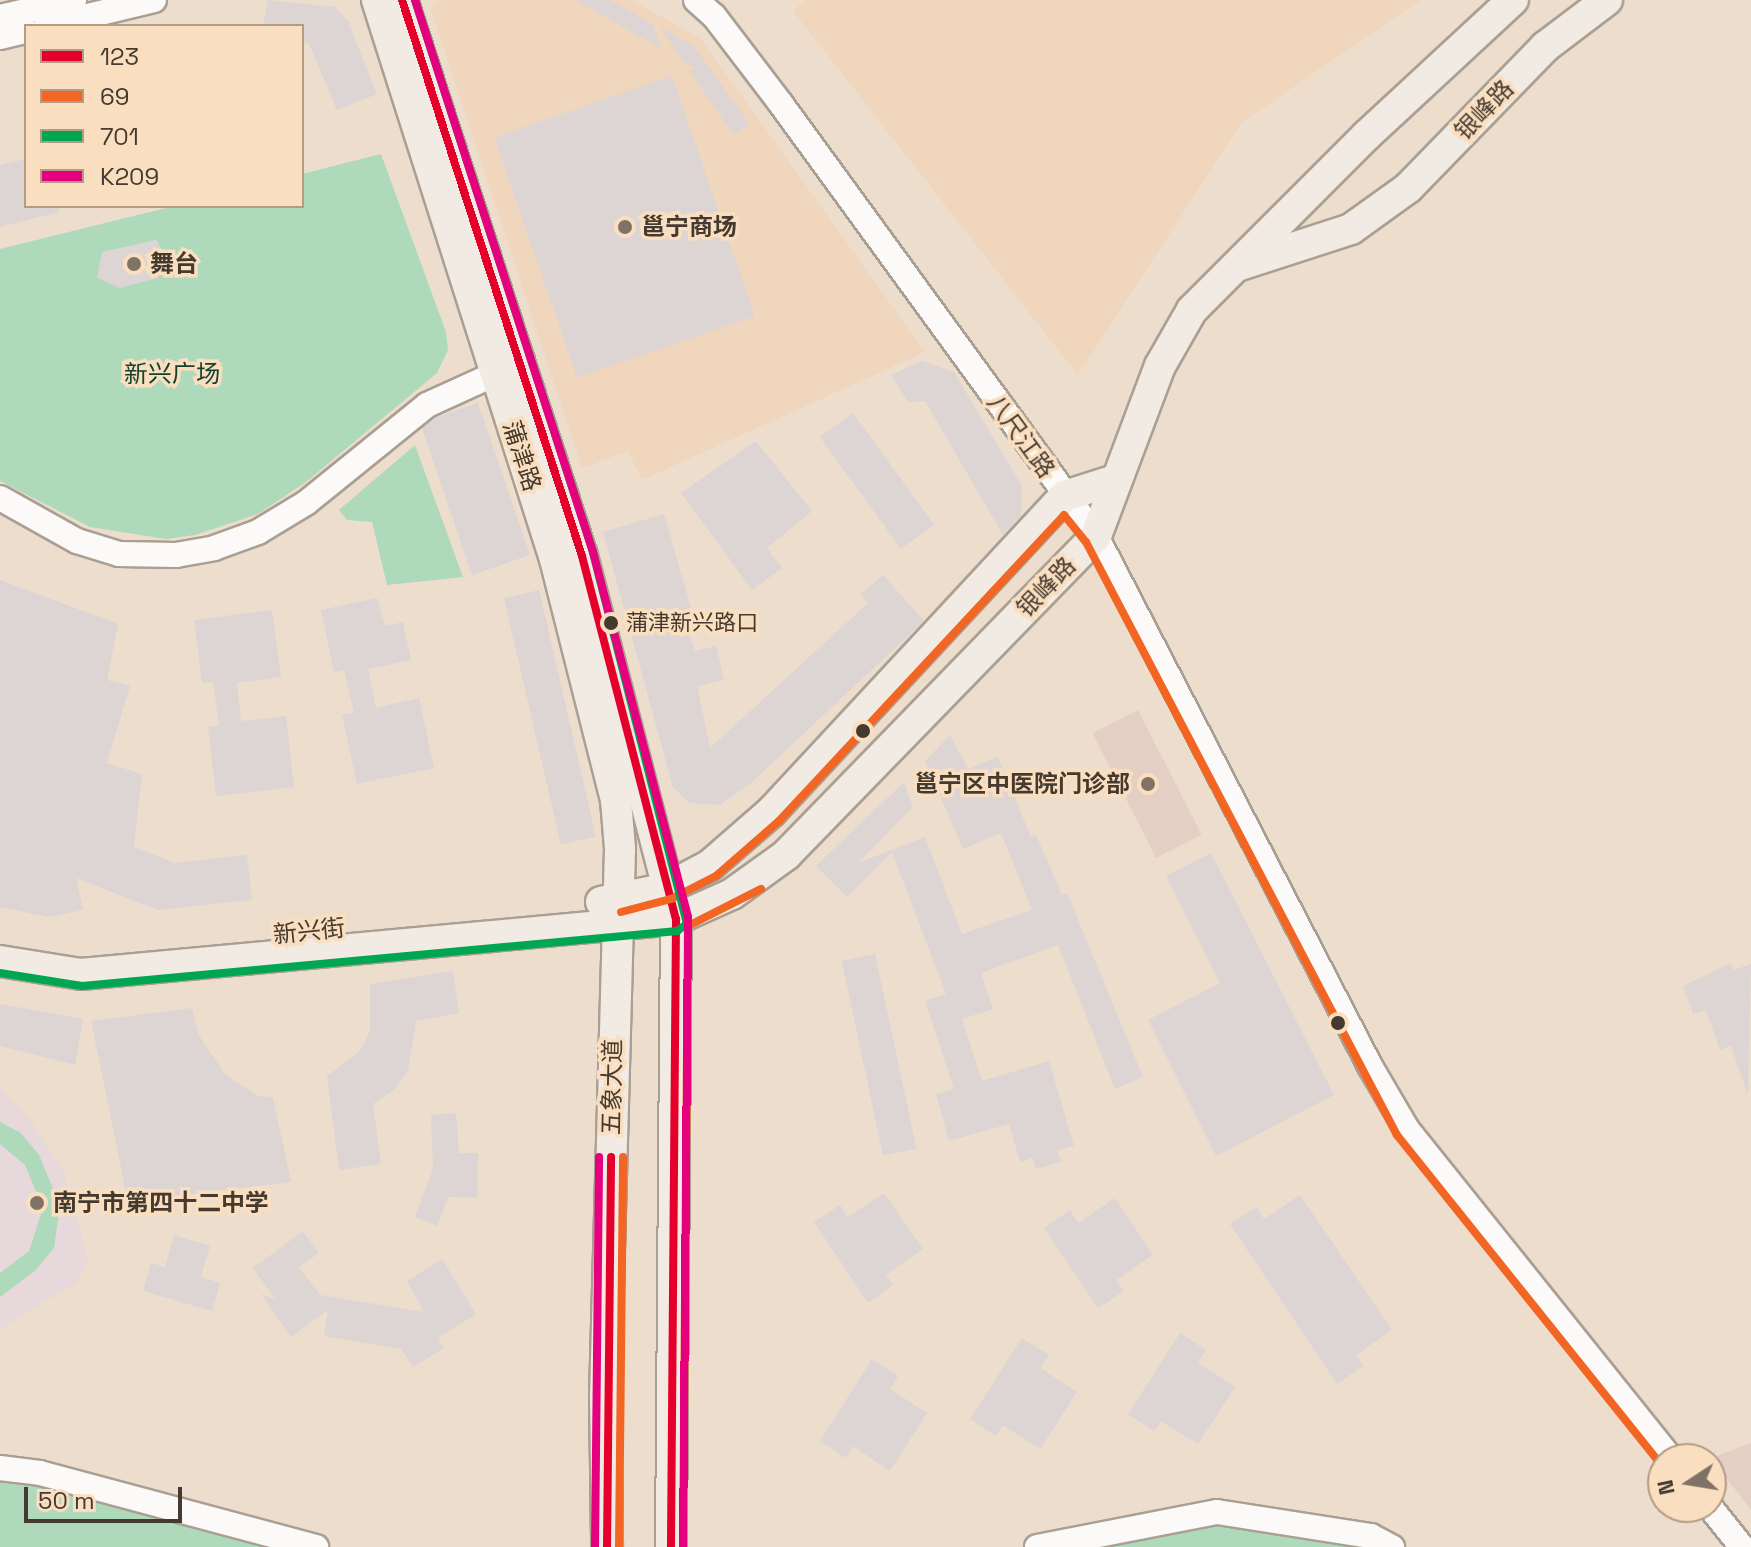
<!DOCTYPE html>
<meta charset="utf-8">
<style>
body{margin:0}
#map{position:relative;width:1751px;height:1547px;overflow:hidden;background:#edddcd;font-family:"Space Grotesk","Noto Sans SC",sans-serif}
div>[style]{position:absolute}
[style*='--x']{left:calc(var(--x)*1px);top:calc(var(--y)*1px);width:calc(var(--w)*1px);rotate:calc(var(--a)*1deg)}
.built>*{inset:0;background:#f0d6bc}
.education>*{inset:0;background:#e6d8db}
.medical>*{inset:0;background:#e3cfc4;transform-origin:0 0}
.green>*{inset:0;background:#aedabb}
.building>*{inset:0;background:#ddd4d4;transform-origin:0 0}
.roads{filter:drop-shadow(2px 0 #aa9f93) drop-shadow(-2px 0 #aa9f93) drop-shadow(0 2px #aa9f93) drop-shadow(0 -2px #aa9f93)}
.minor>*{height:24px;margin:-12px;padding:0 12px;transform-origin:12px;border-radius:12px;background:#fcfaf8}
.major>*{height:30px;margin:-15px;padding:0 15px;transform-origin:15px;border-radius:15px;background:#f2ebe3}
.bus-1>*{height:8px;margin:-4px;padding:0 4px;transform-origin:4px;border-radius:4px;background:#e4002b}
.bus-2>*{height:8px;margin:-4px;padding:0 4px;transform-origin:4px;border-radius:4px;background:#f26522}
.bus-3>*{height:8px;margin:-4px;padding:0 4px;transform-origin:4px;border-radius:4px;background:#00a651}
.bus-4>*{height:8px;margin:-4px;padding:0 4px;transform-origin:4px;border-radius:4px;background:#e5007d}
.dots>*{width:22px;height:22px;translate:-50% -50%;box-sizing:border-box;border:4px solid #fadec0;border-radius:50%}
span{translate:-50% -50%;white-space:nowrap;text-align:center;line-height:1.15;-webkit-text-stroke:7px #fadec0;paint-order:stroke}
.bus-label{font-size:22px;color:#453a2f}
.left{translate:0 -50%;text-align:left}
.street-label{font-size:24px;color:#453a2f}
.poi-label{font-size:24px;color:#453a2f;font-weight:700}
.right{translate:-100% -50%;text-align:right}
.park-label{font-size:24px;color:#12422e}
.legend{position:absolute;left:24px;top:24px;width:280px;height:184px;box-sizing:border-box;background:#fadec0;border:2px solid #b29c86;margin:0;padding:10px 14px;list-style:none;font-size:24px;color:#453a2f}
.legend li{display:flex;align-items:center;gap:16px;height:40px}
.legend b{width:40px;border:2px solid #b29c86}
.north{position:absolute;left:1647px;top:1443px;width:80px;height:80px;box-sizing:border-box;background:#fadec0;border:2px solid #b29c86;border-radius:50%;rotate:258deg;font-size:22px;font-weight:700;line-height:32px;text-align:center;color:#453a2f}
.north::after{content:'';display:block;margin:auto;width:28px;height:36px;background:#807366;clip-path:polygon(50% 0,100% 100%,50% 72%,0 100%)}
.scale{position:absolute;left:24px;top:1487px;width:158px;height:36px;box-sizing:border-box;border:4px solid #453a2f;border-top:0;padding-left:10px;font-size:24px;line-height:28px;white-space:nowrap;color:#453a2f;-webkit-text-stroke:6px #fadec0;paint-order:stroke}
</style>
<div id="map">
<div class="built">
<i style="clip-path:polygon(440px 0,631px 0,701px 39px,925px 352px,642px 480px,628px 451px,582px 468px,430px 7px)"></i>
<i style="clip-path:polygon(805px 0,1421px 0,1242px 122px,1078px 375px,793px 11px)"></i>
</div>
<div class="education">
<i style="clip-path:polygon(0 1088px,29px 1118px,64px 1172px,88px 1260px,76px 1283px,0 1329px)"></i>
</div>
<div class="medical">
<i style="left:1138px;top:710px;width:140px;height:51px;rotate:63deg"></i>
<i style="clip-path:polygon(1751px 1443px,1751px 1510px,1711px 1458px)"></i>
</div>
<div class="green">
<i style="clip-path:polygon(381px 154px,446px 332px,448px 350px,437px 373px,306px 482px,258px 514px,195px 535px,166px 539px,90px 527px,0 481px,0 249px,174px 206px,302px 206px,302px 174px)"></i>
<i style="clip-path:polygon(415px 445px,463px 577px,387px 585px,372px 522px,347px 520px,339px 510px)"></i>
<i style="clip-path:polygon(0 1122px,21px 1133px,39px 1155px,60px 1205px,54px 1248px,36px 1270px,0 1297px,0 1273px,29px 1251px,43px 1208px,25px 1165px,0 1144px)"></i>
<i style="clip-path:polygon(0 1468px,316px 1547px,0 1547px)"></i>
<i style="clip-path:polygon(1217px 1512px,1392px 1547px,1037px 1547px)"></i>
</div>
<div class="building">
<i style="clip-path:polygon(268px 0,335px 7px,348px 21px,377px 94px,337px 110px,309px 44px,302px 43px,302px 26px,263px 26px)"></i>
<i style="clip-path:polygon(575px 0,610px 0,653px 24px,662px 49px)"></i>
<i style="clip-path:polygon(660px 27px,693px 45px,750px 124px,733px 134px,689px 70px,695px 68px,683px 61px)"></i>
<i style="left:672px;top:76px;width:254px;height:188px;rotate:71deg"></i>
<i style="clip-path:polygon(26px 159px,26px 206px,59px 206px,59px 212px,0 227px,0 165px)"></i>
<i style="clip-path:polygon(156px 240px,169px 261px,158px 278px,120px 288px,97px 278px,102px 252px)"></i>
<i style="clip-path:polygon(922px 361px,954px 372px,1022px 486px,1021px 515px,1003px 535px,925px 401px,908px 402px,891px 375px)"></i>
<i style="clip-path:polygon(478px 403px,530px 555px,472px 575px,422px 428px,437px 417px)"></i>
<i style="left:853px;top:413px;width:138px;height:41px;rotate:54deg"></i>
<i style="clip-path:polygon(756px 441px,812px 511px,767px 548px,782px 568px,752px 590px,681px 493px)"></i>
<i style="clip-path:polygon(664px 514px,694px 618px,685px 620px,695px 651px,716px 646px,724px 680px,697px 686px,710px 748px,868px 603px,861px 594px,883px 575px,924px 621px,751px 783px,720px 805px,689px 803px,673px 787px,603px 532px)"></i>
<i style="clip-path:polygon(0 580px,118px 624px,107px 680px,130px 686px,107px 763px,142px 774px,134px 847px,175px 863px,247px 855px,252px 900px,158px 910px,76px 878px,83px 910px,49px 917px,0 907px)"></i>
<i style="left:539px;top:590px;width:253px;height:36px;rotate:77deg"></i>
<i style="clip-path:polygon(377px 598px,385px 626px,403px 622px,411px 660px,368px 669px,376px 708px,419px 698px,434px 768px,357px 784px,342px 715px,354px 713px,344px 670px,334px 672px,321px 610px)"></i>
<i style="clip-path:polygon(272px 610px,281px 677px,237px 683px,241px 721px,286px 716px,294px 787px,216px 796px,208px 727px,219px 725px,213px 682px,202px 683px,194px 620px)"></i>
<i style="clip-path:polygon(950px 735px,968px 769px,998px 757px,1031px 837px,1036px 835px,1062px 895px,1067px 893px,1143px 1077px,1115px 1089px,1058px 945px,981px 973px,993px 1009px,962px 1019px,982px 1081px,1049px 1061px,1074px 1146px,1057px 1150px,1061px 1162px,1036px 1169px,1033px 1158px,1020px 1162px,1009px 1124px,949px 1141px,936px 1094px,954px 1089px,925px 1001px,946px 994px,892px 852px,847px 897px,816px 866px,904px 782px,913px 807px,858px 863px,925px 837px,962px 934px,1032px 910px,1001px 833px,963px 849px,925px 761px)"></i>
<i style="clip-path:polygon(1211px 853px,1334px 1095px,1216px 1156px,1148px 1020px,1220px 983px,1166px 876px)"></i>
<i style="left:875px;top:954px;width:199px;height:34px;rotate:78deg"></i>
<i style="clip-path:polygon(1731px 963px,1733px 970px,1751px 964px,1748px 1095px,1731px 1046px,1720px 1050px,1706px 1010px,1693px 1014px,1683px 986px)"></i>
<i style="clip-path:polygon(453px 971px,459px 1013px,416px 1021px,408px 1071px,394px 1090px,373px 1104px,381px 1164px,339px 1170px,327px 1076px,360px 1051px,370px 1031px,370px 984px)"></i>
<i style="clip-path:polygon(0 1004px,83px 1019px,75px 1065px,0 1046px)"></i>
<i style="clip-path:polygon(192px 1008px,198px 1034px,225px 1074px,256px 1095px,273px 1098px,291px 1182px,134px 1201px,126px 1192px,91px 1021px)"></i>
<i style="clip-path:polygon(456px 1113px,459px 1153px,478px 1153px,477px 1198px,448px 1197px,437px 1226px,415px 1217px,433px 1169px,431px 1115px)"></i>
<i style="clip-path:polygon(884px 1193px,923px 1249px,886px 1275px,893px 1285px,868px 1303px,814px 1222px,840px 1205px,848px 1217px)"></i>
<i style="clip-path:polygon(1300px 1195px,1392px 1330px,1356px 1355px,1363px 1366px,1337px 1384px,1230px 1224px,1256px 1207px,1264px 1219px)"></i>
<i style="clip-path:polygon(1115px 1198px,1153px 1255px,1116px 1280px,1124px 1291px,1098px 1308px,1044px 1228px,1070px 1210px,1078px 1223px)"></i>
<i style="clip-path:polygon(303px 1231px,319px 1253px,299px 1267px,320px 1295px,424px 1312px,407px 1281px,442px 1259px,476px 1314px,438px 1338px,444px 1348px,413px 1367px,401px 1349px,324px 1336px,328px 1310px,291px 1337px,261px 1294px,275px 1299px,253px 1268px)"></i>
<i style="clip-path:polygon(174px 1235px,210px 1246px,201px 1277px,220px 1283px,212px 1311px,143px 1291px,151px 1263px,165px 1267px)"></i>
<i style="clip-path:polygon(1180px 1333px,1206px 1350px,1198px 1363px,1235px 1387px,1198px 1444px,1161px 1421px,1154px 1431px,1128px 1414px)"></i>
<i style="clip-path:polygon(1022px 1338px,1049px 1355px,1040px 1368px,1077px 1392px,1040px 1449px,1003px 1425px,996px 1436px,970px 1419px)"></i>
<i style="clip-path:polygon(872px 1359px,898px 1376px,890px 1389px,927px 1413px,890px 1471px,853px 1446px,846px 1458px,820px 1441px)"></i>
</div>
<div class="roads">
<div class="minor">
<i style="--x:696;--y:0;--w:24;--a:42"></i>
<i style="--x:714;--y:16;--w:111;--a:52.7"></i>
<i style="--x:781;--y:104;--w:535;--a:53.9"></i>
<i style="--x:1096;--y:536;--w:597;--a:62.66"></i>
<i style="--x:1370;--y:1066;--w:73;--a:59.6"></i>
<i style="--x:1407;--y:1129;--w:423;--a:51.3"></i>
<i style="--x:0;--y:17;--w:76;--a:-12.9"></i>
<i style="--x:46;--y:26;--w:111;--a:-13.5"></i>
<i style="--x:0;--y:37;--w:27;--a:-13"></i>
<i style="--x:0;--y:498;--w:88;--a:29.2"></i>
<i style="--x:77;--y:541;--w:44;--a:17.2"></i>
<i style="--x:119;--y:554;--w:57;--a:1"></i>
<i style="--x:176;--y:555;--w:39;--a:-10"></i>
<i style="--x:214;--y:548;--w:47;--a:-20"></i>
<i style="--x:258;--y:532;--w:56;--a:-31.1"></i>
<i style="--x:306;--y:503;--w:156;--a:-39"></i>
<i style="--x:427;--y:405;--w:75;--a:-24.5"></i>
<i style="--x:0;--y:1468;--w:40;--a:7.1"></i>
<i style="--x:40;--y:1473;--w:286;--a:15"></i>
<i style="--x:1710;--y:1507;--w:51;--a:51.3"></i>
<i style="--x:1037;--y:1547;--w:183;--a:-11"></i>
<i style="--x:1217;--y:1512;--w:156;--a:8.9"></i>
<i style="--x:1371;--y:1536;--w:24;--a:28"></i>
</div>
<div class="major">
<i style="--x:377;--y:0;--w:587;--a:72.34"></i>
<i style="--x:555;--y:559;--w:249;--a:75.8"></i>
<i style="--x:616;--y:800;--w:49;--a:85.3"></i>
<i style="--x:620;--y:849;--w:547;--a:91.57"></i>
<i style="--x:605;--y:1396;--w:151;--a:89.2"></i>
<i style="--x:402;--y:0;--w:584;--a:72.06"></i>
<i style="--x:582;--y:556;--w:375;--a:75.5"></i>
<i style="--x:676;--y:919;--w:628;--a:90.46"></i>
<i style="--x:1237;--y:266;--w:120;--a:-18"></i>
<i style="--x:1351;--y:229;--w:70;--a:-35.7"></i>
<i style="--x:1408;--y:188;--w:197;--a:-45.8"></i>
<i style="--x:1545;--y:47;--w:78;--a:-37.2"></i>
<i style="--x:601;--y:902;--w:67;--a:-12"></i>
<i style="--x:667;--y:888;--w:49;--a:-28.1"></i>
<i style="--x:710;--y:865;--w:81;--a:-41"></i>
<i style="--x:771;--y:812;--w:432;--a:-47.1"></i>
<i style="--x:1065;--y:496;--w:49;--a:-17.7"></i>
<i style="--x:0;--y:961;--w:82;--a:9.1"></i>
<i style="--x:81;--y:974;--w:598;--a:-5.28"></i>
<i style="--x:676;--y:919;--w:61;--a:-24.1"></i>
<i style="--x:732;--y:894;--w:67;--a:-35.8"></i>
<i style="--x:786;--y:855;--w:445;--a:-45.8"></i>
<i style="--x:1096;--y:536;--w:182;--a:-69.4"></i>
<i style="--x:1160;--y:366;--w:64;--a:-60.3"></i>
<i style="--x:1192;--y:310;--w:247;--a:-45"></i>
<i style="--x:1367;--y:135;--w:199;--a:-42.8"></i>
</div>
</div>
<div class="bus-1">
<i style="--x:402;--y:0;--w:584;--a:72.06"></i>
<i style="--x:582;--y:556;--w:375;--a:75.5"></i>
<i style="--x:676;--y:919;--w:628;--a:90.46"></i>
<i style="--x:607;--y:1547;--w:390;--a:-89.4"></i>
</div>
<div class="bus-2">
<i style="--x:621;--y:912;--w:52;--a:-14.6"></i>
<i style="--x:671;--y:899;--w:51;--a:-27.1"></i>
<i style="--x:716;--y:876;--w:84;--a:-41.1"></i>
<i style="--x:779;--y:821;--w:418;--a:-47"></i>
<i style="--x:1064;--y:515;--w:35;--a:51"></i>
<i style="--x:1086;--y:542;--w:670;--a:62.33"></i>
<i style="--x:1397;--y:1135;--w:424;--a:51.3"></i>
<i style="--x:619;--y:1547;--w:390;--a:-89.4"></i>
<i style="--x:683;--y:1547;--w:621;--a:-89.54"></i>
<i style="--x:688;--y:926;--w:82;--a:-26.9"></i>
</div>
<div class="bus-3">
<i style="--x:0;--y:973;--w:83;--a:9"></i>
<i style="--x:82;--y:986;--w:598;--a:-5.28"></i>
<i style="--x:677;--y:931;--w:12;--a:-35"></i>
<i style="--x:687;--y:924;--w:384;--a:-104.2"></i>
<i style="--x:593;--y:552;--w:580;--a:-107.87"></i>
</div>
<div class="bus-4">
<i style="--x:415;--y:0;--w:580;--a:72.13"></i>
<i style="--x:593;--y:552;--w:377;--a:75.4"></i>
<i style="--x:688;--y:917;--w:630;--a:90.45"></i>
<i style="--x:595;--y:1547;--w:390;--a:-89.4"></i>
</div>
<div class="dots">
<i style="left:625px;top:227px;background:#807366"></i>
<i style="left:134px;top:264px;background:#807366"></i>
<i style="left:611px;top:623px;background:#453a2f"></i>
<i style="left:863px;top:731px;background:#453a2f"></i>
<i style="left:1148px;top:784px;background:#807366"></i>
<i style="left:1338px;top:1023px;background:#453a2f"></i>
<i style="left:37px;top:1203px;background:#807366"></i>
</div>
<div class="bus-label">
<span class="left" style="left:626px;top:623px">蒲津新兴路口</span>
</div>
<div class="street-label">
<span style="left:1484px;top:110px;rotate:-46deg">银峰路</span>
<span style="left:1021px;top:436px;rotate:54deg">八尺江路</span>
<span style="left:522px;top:456px;rotate:72deg">蒲津路</span>
<span style="left:1046px;top:587px;rotate:-46deg">银峰路</span>
<span style="left:309px;top:931px;rotate:-6deg">新兴街</span>
<span style="left:612px;top:1087px;rotate:-89deg">五象大道</span>
</div>
<div class="poi-label">
<span class="left" style="left:641px;top:227px">邕宁商场</span>
<span class="left" style="left:150px;top:264px">舞台</span>
<span class="right" style="left:1130px;top:784px">邕宁区中医院门诊部</span>
<span class="left" style="left:53px;top:1203px">南宁市第四十二中学</span>
</div>
<div class="park-label">
<span style="left:172px;top:374px">新兴广场</span>
</div>
<ul class="legend">
<li><b style="height:10px;background:#e4002b"></b>123</li>
<li><b style="height:10px;background:#f26522"></b>69</li>
<li><b style="height:10px;background:#00a651"></b>701</li>
<li><b style="height:10px;background:#e5007d"></b>K209</li>
</ul>
<div class="north">N</div>
<div class="scale">50 m</div>
</div>
